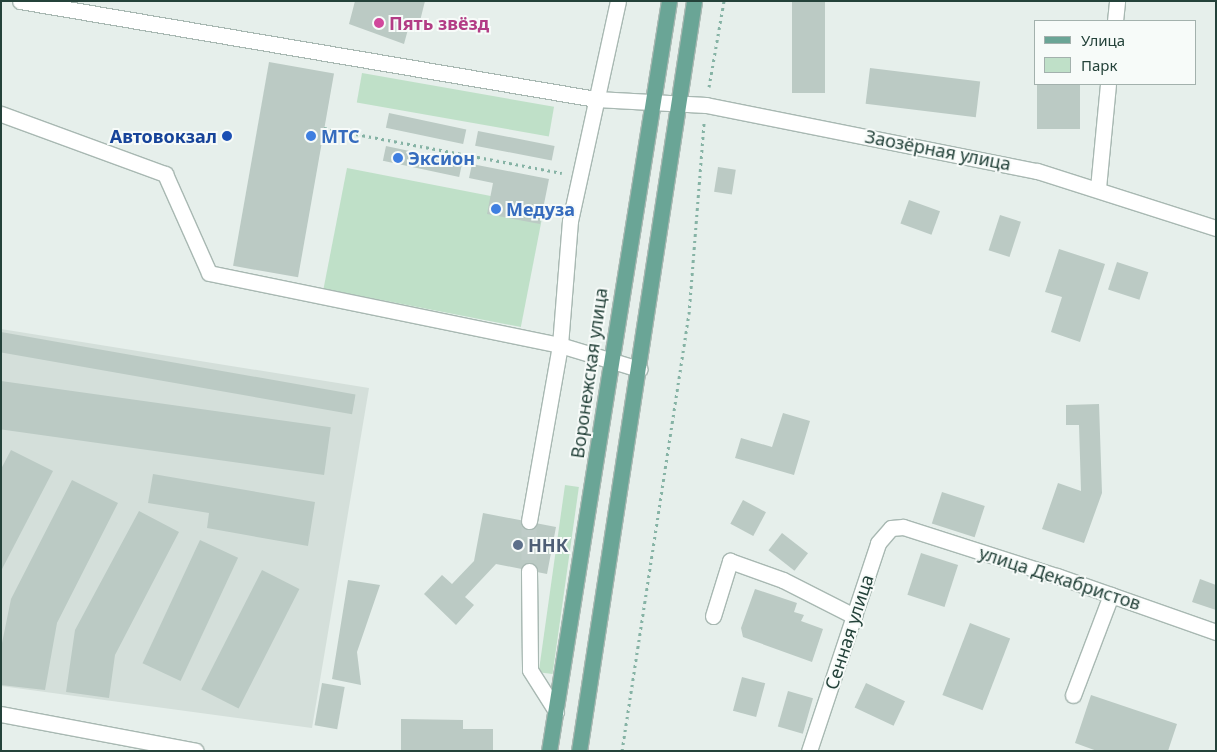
<!DOCTYPE html>
<meta charset="utf-8">
<style>
body{margin:0}
#map{position:relative;width:1217px;height:752px;overflow:hidden;background:#e6efeb;font-family:"Noto Sans",sans-serif}
div>[style]{position:absolute}
[style*='--x']{left:calc(var(--x)*1px);top:calc(var(--y)*1px);width:calc(var(--w)*1px);rotate:calc(var(--a)*1deg)}
.built>*{inset:0;background:#d4dfda}
.green>*{inset:0;background:#bfe0c8;transform-origin:0 0}
.building>*{inset:0;background:#bbcac4;transform-origin:0 0}
.minor-tunnel>*{height:15px;margin-top:-7.5px;transform-origin:0;background:repeating-linear-gradient(90deg,#bfccc8 0 15px,transparent 0 23px)}
.path>*{height:3px;margin-top:-1.5px;transform-origin:0;background:repeating-linear-gradient(90deg,#86b3a5 0 2.5px,transparent 0 6.5px)}
.roads{filter:drop-shadow(1px 0 #a8b8b2) drop-shadow(-1px 0 #a8b8b2) drop-shadow(0 1px #a8b8b2) drop-shadow(0 -1px #a8b8b2)}
.minor>*{height:15px;margin:-7.5px;padding:0 7.5px;transform-origin:7.5px;border-radius:7.5px;background:#fff}
.major>*{height:15px;margin:-7.5px;padding:0 7.5px;transform-origin:7.5px;border-radius:7.5px;background:#6aa596}
.dots>*{width:14px;height:14px;translate:-50% -50%;box-sizing:border-box;border:2px solid #f7fbf9;border-radius:50%}
span{translate:-50% -50%;white-space:nowrap;text-align:center;line-height:1.15;-webkit-text-stroke:4px #f7fbf9;paint-order:stroke}
.hotel-label{font-size:18px;color:#b23c85;font-weight:700}
.left{translate:0 -50%;text-align:left}
.transit-label{font-size:18px;color:#164399;font-weight:700}
.right{translate:-100% -50%;text-align:right}
.shop-label{font-size:18px;color:#366cbe;font-weight:700}
.street-label{font-size:18px;color:#24423a}
.service-label{font-size:18px;color:#4e5e75;font-weight:700}
.frame{position:absolute;inset:0;border:2px solid #24423a;pointer-events:none}
.legend{position:absolute;left:1034px;top:20px;width:162px;height:65px;box-sizing:border-box;background:#f7fbf9;border:1px solid #a3b1ad;margin:0;padding:6px 9px;list-style:none;font-size:15px;color:#24423a}
.legend li{display:flex;align-items:center;gap:10px;height:25px}
.legend b{width:25px;border:1px solid #a3b1ad}
</style>
<div id="map">
<div class="built">
<i style="clip-path:polygon(1px 329px,369px 388px,312px 728px,1px 686px)"></i>
</div>
<div class="green">
<i style="left:362px;top:73px;width:195px;height:30px;rotate:10deg"></i>
<i style="left:347px;top:168px;width:201px;height:123px;rotate:11deg"></i>
<i style="left:565px;top:485px;width:14px;height:189px;rotate:8deg"></i>
</div>
<div class="building">
<i style="clip-path:polygon(355px 1px,425px 1px,419px 25px,410px 22px,404px 44px,349px 24px)"></i>
<i style="left:792px;top:1px;width:33px;height:92px"></i>
<i style="left:269px;top:62px;width:66px;height:207px;rotate:10deg"></i>
<i style="left:870px;top:68px;width:111px;height:36px;rotate:7deg"></i>
<i style="left:1037px;top:84px;width:43px;height:45px"></i>
<i style="left:389px;top:113px;width:79px;height:15px;rotate:12deg"></i>
<i style="left:478px;top:131px;width:78px;height:15px;rotate:11deg"></i>
<i style="left:386px;top:146px;width:78px;height:15px;rotate:12deg"></i>
<i style="clip-path:polygon(472px 164px,549px 179px,540px 224px,487px 214px,493px 183px,469px 178px)"></i>
<i style="left:718px;top:167px;width:18px;height:25px;rotate:9deg"></i>
<i style="left:909px;top:200px;width:33px;height:25px;rotate:20deg"></i>
<i style="left:1000px;top:215px;width:22px;height:37px;rotate:18deg"></i>
<i style="clip-path:polygon(1059px 249px,1105px 264px,1080px 342px,1051px 332px,1062px 297px,1045px 292px)"></i>
<i style="left:1117px;top:262px;width:33px;height:29px;rotate:18deg"></i>
<i style="left:1px;top:332px;width:360px;height:20px;rotate:10deg"></i>
<i style="left:1px;top:381px;width:333px;height:48px;rotate:8deg"></i>
<i style="clip-path:polygon(1099px 404px,1102px 493px,1084px 543px,1042px 529px,1058px 483px,1081px 491px,1079px 425px,1066px 425px,1066px 405px)"></i>
<i style="clip-path:polygon(783px 413px,810px 421px,794px 475px,735px 458px,741px 438px,772px 447px)"></i>
<i style="clip-path:polygon(11px 450px,53px 471px,1px 571px,1px 469px)"></i>
<i style="clip-path:polygon(153px 474px,315px 502px,308px 546px,207px 528px,209px 513px,148px 503px)"></i>
<i style="clip-path:polygon(72px 480px,118px 503px,57px 623px,45px 690px,1px 685px,1px 648px,11px 599px)"></i>
<i style="left:942px;top:492px;width:45px;height:33px;rotate:18deg"></i>
<i style="left:743px;top:500px;width:26px;height:27px;rotate:28deg"></i>
<i style="clip-path:polygon(139px 511px,179px 532px,115px 655px,109px 698px,66px 692px,75px 630px)"></i>
<i style="clip-path:polygon(483px 513px,556px 527px,547px 574px,496px 564px,465px 597px,474px 605px,456px 625px,424px 594px,442px 575px,452px 584px,474px 561px)"></i>
<i style="left:782px;top:533px;width:33px;height:22px;rotate:38deg"></i>
<i style="left:200px;top:540px;width:42px;height:136px;rotate:25deg"></i>
<i style="left:921px;top:553px;width:39px;height:44px;rotate:18deg"></i>
<i style="left:262px;top:570px;width:42px;height:134px;rotate:27deg"></i>
<i style="clip-path:polygon(1200px 579px,1216px 585px,1216px 610px,1192px 602px)"></i>
<i style="clip-path:polygon(348px 580px,380px 585px,357px 652px,361px 685px,332px 679px)"></i>
<i style="clip-path:polygon(755px 589px,797px 603px,794px 612px,804px 615px,801px 621px,823px 629px,812px 662px,743px 637px,741px 628px)"></i>
<i style="left:970px;top:623px;width:43px;height:77px;rotate:21deg"></i>
<i style="left:742px;top:677px;width:24px;height:35px;rotate:15deg"></i>
<i style="left:322px;top:683px;width:23px;height:43px;rotate:10deg"></i>
<i style="left:866px;top:683px;width:43px;height:27px;rotate:25deg"></i>
<i style="left:788px;top:691px;width:26px;height:37px;rotate:16deg"></i>
<i style="clip-path:polygon(1091px 695px,1177px 724px,1168px 751px,1097px 751px,1075px 743px)"></i>
<i style="clip-path:polygon(401px 719px,463px 720px,463px 729px,493px 729px,493px 751px,401px 751px)"></i>
</div>
<div class="minor-tunnel">
<i style="--x:529;--y:521;--w:50;--a:90"></i>
</div>
<div class="path">
<i style="--x:709;--y:87;--w:87;--a:-80.1"></i>
<i style="--x:324;--y:128;--w:242;--a:10.7"></i>
<i style="--x:622;--y:751;--w:442;--a:-81.3"></i>
<i style="--x:689;--y:314;--w:192;--a:-85.5"></i>
</div>
<div class="roads">
<div class="minor">
<i style="--x:20;--y:1;--w:584;--a:9.66"></i>
<i style="--x:596;--y:99;--w:110;--a:3.1"></i>
<i style="--x:706;--y:105;--w:338;--a:11.3"></i>
<i style="--x:1037;--y:171;--w:188;--a:17.7"></i>
<i style="--x:1115;--y:21;--w:20;--a:-84"></i>
<i style="--x:1;--y:114;--w:175;--a:20.1"></i>
<i style="--x:165;--y:174;--w:108;--a:66"></i>
<i style="--x:209;--y:273;--w:358;--a:11.6"></i>
<i style="--x:560;--y:345;--w:83;--a:16.9"></i>
<i style="--x:1098;--y:188;--w:104;--a:-84.5"></i>
<i style="--x:529;--y:521;--w:179;--a:-80"></i>
<i style="--x:560;--y:345;--w:124;--a:-85.4"></i>
<i style="--x:570;--y:221;--w:225;--a:-77.7"></i>
<i style="--x:529;--y:571;--w:99;--a:89.4"></i>
<i style="--x:530;--y:670;--w:49;--a:57.6"></i>
<i style="--x:713;--y:616;--w:58;--a:-72.8"></i>
<i style="--x:730;--y:561;--w:56;--a:19.7"></i>
<i style="--x:783;--y:580;--w:80;--a:26.9"></i>
<i style="--x:1073;--y:695;--w:107;--a:-69.2"></i>
<i style="--x:1;--y:714;--w:198;--a:10.7"></i>
<i style="--x:809;--y:751;--w:219;--a:-71.6"></i>
<i style="--x:878;--y:543;--w:20;--a:-49"></i>
<i style="--x:891;--y:528;--w:12;--a:-5"></i>
<i style="--x:903;--y:527;--w:162;--a:17.7"></i>
<i style="--x:1057;--y:576;--w:169;--a:19.4"></i>
</div>
<div class="major">
<i style="--x:549;--y:751;--w:760;--a:-80.91"></i>
<i style="--x:579;--y:751;--w:759;--a:-81.28"></i>
</div>
</div>
<div class="dots">
<i style="left:379px;top:23px;background:#d1479c"></i>
<i style="left:227px;top:136px;background:#1a4fb4"></i>
<i style="left:311px;top:136px;background:#3f7fe0"></i>
<i style="left:398px;top:158px;background:#3f7fe0"></i>
<i style="left:496px;top:209px;background:#3f7fe0"></i>
<i style="left:518px;top:545px;background:#5c6f8a"></i>
</div>
<div class="hotel-label">
<span class="left" style="left:389px;top:23px">Пять звёзд</span>
</div>
<div class="transit-label">
<span class="right" style="left:217px;top:136px">Автовокзал</span>
</div>
<div class="shop-label">
<span class="left" style="left:321px;top:136px">МТС</span>
<span class="left" style="left:408px;top:158px">Эксион</span>
<span class="left" style="left:506px;top:209px">Медуза</span>
</div>
<div class="street-label">
<span style="left:938px;top:150px;rotate:11deg">Заозёрная улица</span>
<span style="left:589px;top:373px;rotate:-82deg">Воронежская улица</span>
<span style="left:1060px;top:578px;rotate:18deg">улица Декабристов</span>
<span style="left:849px;top:632px;rotate:-72deg">Сенная улица</span>
</div>
<div class="service-label">
<span class="left" style="left:528px;top:545px">ННК</span>
</div>
<div class="frame"></div>
<ul class="legend">
<li><b style="height:6px;background:#6aa596"></b>Улица</li>
<li><b style="height:14px;background:#bfe0c8"></b>Парк</li>
</ul>
</div>
